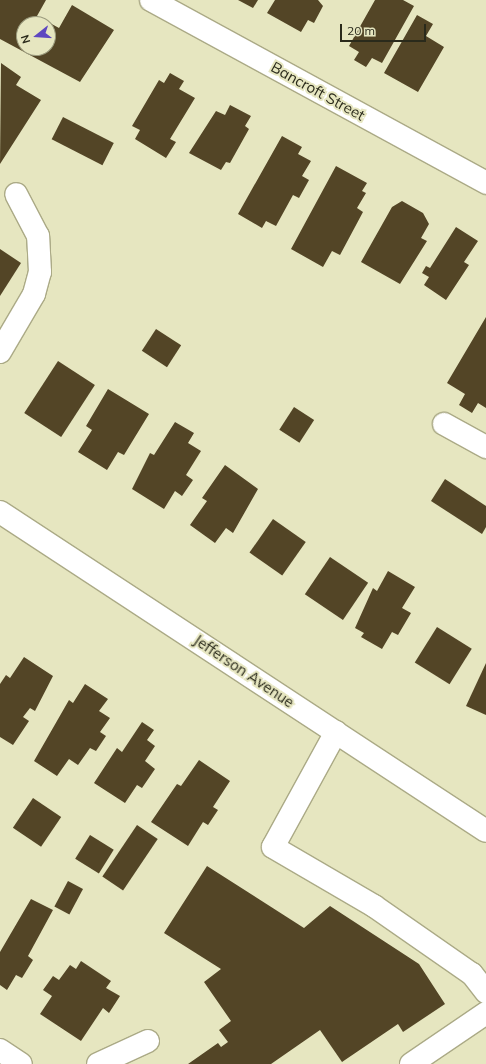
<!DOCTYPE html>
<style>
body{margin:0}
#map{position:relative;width:486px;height:1064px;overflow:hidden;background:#e6e6c0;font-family:Mulish,sans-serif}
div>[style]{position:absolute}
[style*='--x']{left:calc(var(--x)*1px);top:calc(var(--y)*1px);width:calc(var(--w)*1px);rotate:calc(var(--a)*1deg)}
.building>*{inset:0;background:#534526;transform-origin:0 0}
.roads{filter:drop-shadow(1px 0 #abaa86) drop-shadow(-1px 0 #abaa86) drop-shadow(0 1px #abaa86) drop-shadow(0 -1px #abaa86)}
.minor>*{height:22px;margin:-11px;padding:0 11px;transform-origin:11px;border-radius:11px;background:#fff}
.major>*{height:22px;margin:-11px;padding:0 11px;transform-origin:11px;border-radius:11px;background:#fff}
span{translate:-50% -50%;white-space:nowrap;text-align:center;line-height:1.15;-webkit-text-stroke:4px #e6e6c0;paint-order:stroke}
.street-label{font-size:15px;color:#2a2a1b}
.north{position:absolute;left:16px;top:16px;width:40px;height:40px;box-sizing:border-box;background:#e6e6c0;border:1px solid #9b9b7e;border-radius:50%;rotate:253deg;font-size:11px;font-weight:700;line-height:16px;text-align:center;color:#2a2a1b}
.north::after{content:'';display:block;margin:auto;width:14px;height:18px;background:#5e47c0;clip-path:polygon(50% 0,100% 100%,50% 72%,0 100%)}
.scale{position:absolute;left:340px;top:24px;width:86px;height:18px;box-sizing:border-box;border:2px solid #2a2a1b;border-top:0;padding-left:5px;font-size:12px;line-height:14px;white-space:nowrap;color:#2a2a1b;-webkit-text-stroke:3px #e6e6c0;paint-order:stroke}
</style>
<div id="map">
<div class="building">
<i style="clip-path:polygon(evenodd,0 0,46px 0,37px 16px,59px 28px,72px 5px,114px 30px,80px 82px,0 39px,0 0,24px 24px,48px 24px,48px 48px,24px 48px,24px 24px)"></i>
<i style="clip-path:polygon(238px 0,258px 0,253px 8px)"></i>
<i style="clip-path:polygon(275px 0,318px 0,323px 6px,314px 23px,308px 20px,301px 32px,267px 13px)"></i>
<i style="clip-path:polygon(375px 0,403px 0,414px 6px,382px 63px,372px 58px,366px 67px,354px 60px,359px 52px,349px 46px)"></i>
<i style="clip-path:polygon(417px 15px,433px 24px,426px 36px,444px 47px,418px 92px,384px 73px)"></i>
<i style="clip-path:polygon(1px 63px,21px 77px,16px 85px,41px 100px,0 164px)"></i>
<i style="clip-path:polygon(170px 73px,184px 81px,179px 89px,195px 98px,170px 139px,176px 142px,166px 158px,135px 139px,140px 130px,132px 126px,159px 80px,164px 83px)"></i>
<i style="clip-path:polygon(230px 105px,251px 116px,245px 126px,249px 129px,230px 163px,226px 162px,221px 170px,189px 153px,216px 111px,225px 115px)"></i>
<i style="left:63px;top:117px;width:57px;height:25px;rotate:27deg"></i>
<i style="clip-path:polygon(282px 136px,302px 147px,298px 154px,311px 161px,302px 176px,309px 180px,299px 198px,293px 195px,276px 226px,266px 221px,262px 228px,238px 214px)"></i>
<i style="clip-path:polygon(336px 166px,367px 183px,362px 191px,366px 193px,357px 208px,363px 212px,340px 255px,332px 251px,323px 267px,291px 249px)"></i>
<i style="clip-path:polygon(402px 201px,423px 213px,429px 224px,421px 238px,427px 241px,400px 284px,361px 262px,392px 207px)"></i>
<i style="clip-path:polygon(456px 227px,478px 241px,464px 262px,469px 265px,446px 300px,424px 285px,429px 277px,422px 273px,426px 266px,430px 268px)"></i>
<i style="clip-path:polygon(0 249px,21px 263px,0 296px)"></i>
<i style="clip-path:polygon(486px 317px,486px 408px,478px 403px,472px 413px,459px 405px,465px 394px,447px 383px)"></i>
<i style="left:156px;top:329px;width:30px;height:26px;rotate:33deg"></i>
<i style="left:58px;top:361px;width:44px;height:62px;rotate:33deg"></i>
<i style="clip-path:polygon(108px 389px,149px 414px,124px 455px,118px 452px,107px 470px,78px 452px,92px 430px,86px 426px)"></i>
<i style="left:294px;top:407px;width:24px;height:27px;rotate:33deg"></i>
<i style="clip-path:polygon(175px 422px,194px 433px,188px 443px,201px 451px,186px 475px,193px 480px,182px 496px,175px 491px,164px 509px,132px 489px,150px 453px,154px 455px)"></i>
<i style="clip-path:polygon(225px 465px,258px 489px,233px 533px,226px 528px,215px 543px,190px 525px,207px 501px,202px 498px)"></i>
<i style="clip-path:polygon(445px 479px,486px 506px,486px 527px,482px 534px,431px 501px)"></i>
<i style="left:273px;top:519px;width:40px;height:41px;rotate:35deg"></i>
<i style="left:330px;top:557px;width:46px;height:45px;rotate:34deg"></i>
<i style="clip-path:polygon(388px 571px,415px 587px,402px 608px,411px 613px,398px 635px,392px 632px,382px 649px,361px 637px,364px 633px,355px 628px,373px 588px,377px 591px)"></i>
<i style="left:437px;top:627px;width:41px;height:42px;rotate:32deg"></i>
<i style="clip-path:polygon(24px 657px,53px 676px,35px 711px,30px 708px,23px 717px,29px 721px,13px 745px,0 737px,0 684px,6px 675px,10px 678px)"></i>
<i style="clip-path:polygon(486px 663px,486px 715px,466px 706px)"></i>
<i style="clip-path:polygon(85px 684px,108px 699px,99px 711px,110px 718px,100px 732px,106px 736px,96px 751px,90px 748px,78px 765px,69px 759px,57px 776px,34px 761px,69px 700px,73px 703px)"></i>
<i style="clip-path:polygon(142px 722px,154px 730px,147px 740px,155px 746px,145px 761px,155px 769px,142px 788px,137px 785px,125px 803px,94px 783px,117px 748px,122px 752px)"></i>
<i style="clip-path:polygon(199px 760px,230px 781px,213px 807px,218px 810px,208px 825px,203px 822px,188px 846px,151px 822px,177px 784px,181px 786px)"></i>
<i style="left:33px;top:798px;width:34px;height:36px;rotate:34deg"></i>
<i style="left:137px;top:825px;width:25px;height:62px;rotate:34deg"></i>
<i style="left:90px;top:835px;width:28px;height:28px;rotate:32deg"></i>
<i style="clip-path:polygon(207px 866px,304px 928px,330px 906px,419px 964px,445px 1004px,403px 1032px,398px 1024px,342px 1062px,320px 1030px,271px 1064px,188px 1064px,218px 1043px,221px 1047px,228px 1042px,219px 1030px,231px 1021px,204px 982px,221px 969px,164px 933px)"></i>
<i style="left:68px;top:881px;width:17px;height:29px;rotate:28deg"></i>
<i style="clip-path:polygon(31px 899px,53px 910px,28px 956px,33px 960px,22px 978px,16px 975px,7px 990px,0 985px,0 952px)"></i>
<i style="clip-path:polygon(81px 961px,111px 981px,106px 988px,120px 996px,109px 1013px,103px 1008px,81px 1041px,40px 1014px,52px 996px,43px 990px,53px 976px,59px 980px,70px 965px,76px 969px)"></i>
</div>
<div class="roads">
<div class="minor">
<i style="--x:151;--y:0;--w:382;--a:28.6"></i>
<i style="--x:0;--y:352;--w:67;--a:-59.6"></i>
<i style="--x:34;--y:294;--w:23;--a:-75"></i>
<i style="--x:40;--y:272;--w:36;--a:-93"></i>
<i style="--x:38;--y:236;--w:47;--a:-117.6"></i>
<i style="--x:444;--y:424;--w:48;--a:28.7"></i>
<i style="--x:0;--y:512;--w:581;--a:33.28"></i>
<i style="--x:336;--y:732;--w:131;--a:118.7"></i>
<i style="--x:273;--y:847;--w:117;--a:30.3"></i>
<i style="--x:374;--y:906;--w:119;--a:34.8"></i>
<i style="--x:472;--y:974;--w:23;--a:52"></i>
<i style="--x:0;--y:1050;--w:25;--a:34"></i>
<i style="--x:98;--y:1064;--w:55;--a:-24.7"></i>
</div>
<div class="major">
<i style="--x:411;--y:1064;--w:91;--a:-34.2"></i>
</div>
</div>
<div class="street-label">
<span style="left:318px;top:91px;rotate:29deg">Bancroft Street</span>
<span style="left:244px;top:671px;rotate:34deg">Jefferson Avenue</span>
</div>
<div class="north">N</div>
<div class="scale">20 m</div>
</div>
